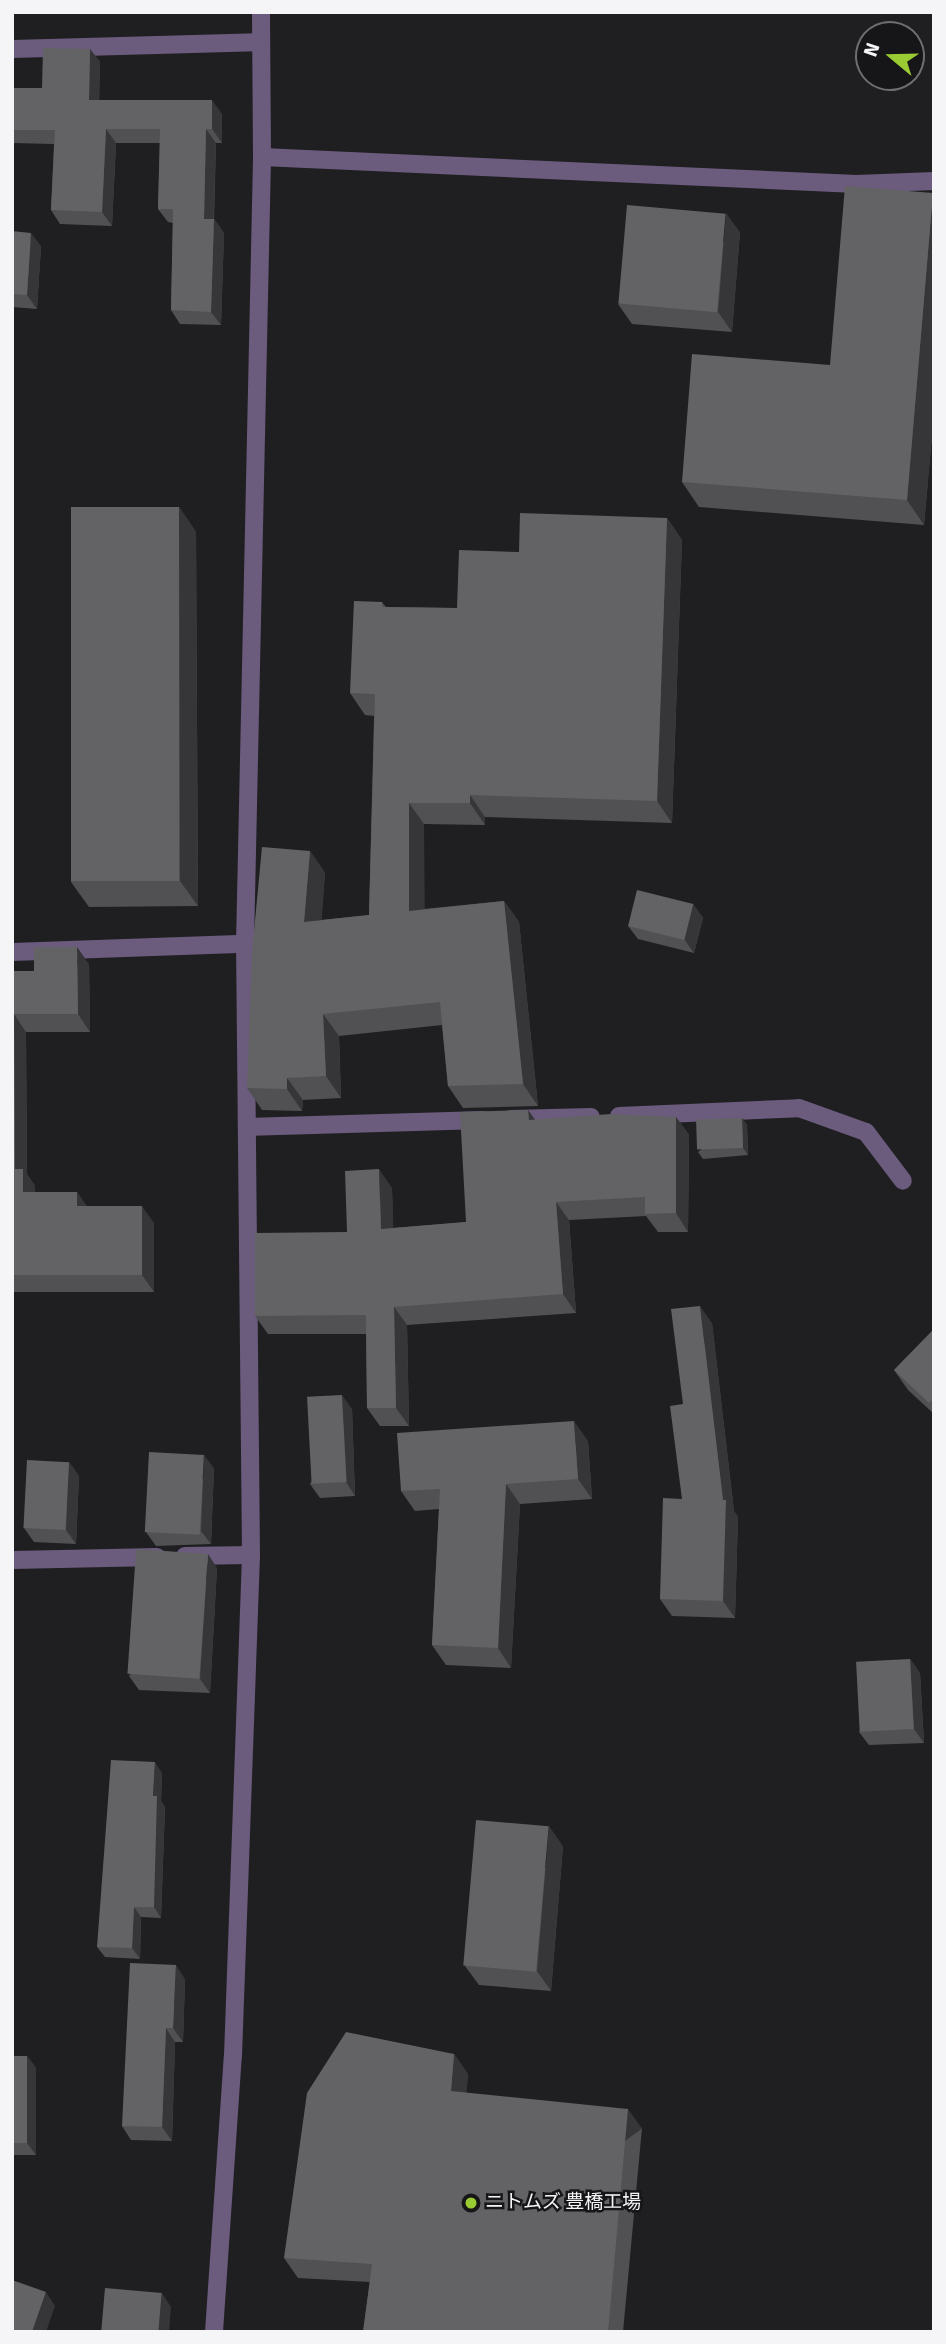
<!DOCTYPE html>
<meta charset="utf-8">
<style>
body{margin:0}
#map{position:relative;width:946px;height:2344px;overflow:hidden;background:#1f1e21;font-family:Signika,"Noto Sans JP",sans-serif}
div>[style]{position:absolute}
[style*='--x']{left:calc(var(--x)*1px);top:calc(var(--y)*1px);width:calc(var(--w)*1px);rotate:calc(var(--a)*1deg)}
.street>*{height:18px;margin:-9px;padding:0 9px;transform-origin:9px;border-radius:9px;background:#6b5b7d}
.wall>*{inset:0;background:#515053}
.shaded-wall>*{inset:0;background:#363538;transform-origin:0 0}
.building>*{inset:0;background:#636265;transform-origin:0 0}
.dots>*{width:19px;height:19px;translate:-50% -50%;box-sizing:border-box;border:4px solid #161518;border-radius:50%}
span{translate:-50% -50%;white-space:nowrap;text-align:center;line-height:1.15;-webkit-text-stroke:5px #161518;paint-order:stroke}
.poi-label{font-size:19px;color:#f5f4f6}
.left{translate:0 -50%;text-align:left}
.frame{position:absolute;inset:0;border:14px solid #f5f4f6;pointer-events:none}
.north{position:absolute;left:855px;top:21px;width:70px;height:70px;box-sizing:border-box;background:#161518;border:2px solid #6f6e71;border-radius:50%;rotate:289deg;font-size:19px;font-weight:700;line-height:28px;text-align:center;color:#f5f4f6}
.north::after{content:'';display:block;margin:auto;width:24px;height:32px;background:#9bcb32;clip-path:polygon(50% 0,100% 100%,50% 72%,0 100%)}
</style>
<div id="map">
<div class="street">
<i style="--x:12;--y:49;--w:248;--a:-1.6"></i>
<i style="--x:262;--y:157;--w:595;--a:2.6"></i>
<i style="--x:856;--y:184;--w:78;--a:-2.2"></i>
<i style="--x:12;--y:952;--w:233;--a:-2"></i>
<i style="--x:619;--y:1116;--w:180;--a:-2.5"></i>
<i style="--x:799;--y:1108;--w:71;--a:19.7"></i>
<i style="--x:866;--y:1132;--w:61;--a:52.9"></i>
<i style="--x:511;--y:1119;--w:80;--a:-1.4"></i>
<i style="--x:248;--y:1127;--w:235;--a:-1.7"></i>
<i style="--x:185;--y:1556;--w:66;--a:-0.9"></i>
<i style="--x:12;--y:1560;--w:145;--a:-1.2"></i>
<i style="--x:214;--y:2332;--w:277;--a:-86.1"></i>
<i style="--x:233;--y:2056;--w:501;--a:-87.94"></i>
<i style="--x:251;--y:1555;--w:611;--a:-90.56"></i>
<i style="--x:245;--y:944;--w:787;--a:-88.76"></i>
<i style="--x:262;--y:157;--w:145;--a:-90.4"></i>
</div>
<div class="wall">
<i style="clip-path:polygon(90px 49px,100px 62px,99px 100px,222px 114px,222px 143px,216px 143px,214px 219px,224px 233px,221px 325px,180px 324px,171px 310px,173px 223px,168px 222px,158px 209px,160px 143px,116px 143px,112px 226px,60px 224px,51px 210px,54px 144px,12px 143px,12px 88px,42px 88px)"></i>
<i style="clip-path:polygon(933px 193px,934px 413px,924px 525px,699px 507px,682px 482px,830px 365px)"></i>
<i style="clip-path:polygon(12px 231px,41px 246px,37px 309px,12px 307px)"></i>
<i style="clip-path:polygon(740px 232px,732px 332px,632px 324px,618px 304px)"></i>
<i style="clip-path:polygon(179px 507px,196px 532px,198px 906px,89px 907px,71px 882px)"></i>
<i style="clip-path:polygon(667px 518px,682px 540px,672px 823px,485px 817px,485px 825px,424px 824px,424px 909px,504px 901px,519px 922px,538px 1106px,463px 1108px,448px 1086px,442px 1025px,339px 1036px,341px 1098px,303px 1100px,302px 1111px,262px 1110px,247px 1088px,310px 851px,325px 873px,321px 920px,369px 915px,374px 716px,365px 715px,350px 693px,382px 602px,386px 607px,457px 608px,519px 552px)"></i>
<i style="clip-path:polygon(693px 904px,703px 918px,694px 953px,638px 939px,628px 926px)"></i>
<i style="clip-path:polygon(89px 964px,90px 1032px,26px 1032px,27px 1174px,35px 1186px,35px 1192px,77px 1192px,86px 1206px,154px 1223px,154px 1292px,12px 1292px,12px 971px,34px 971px)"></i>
<i style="clip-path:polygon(528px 1110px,535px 1120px,676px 1117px,689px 1135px,688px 1232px,658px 1232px,646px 1216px,569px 1220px,576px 1313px,407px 1325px,409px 1426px,380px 1426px,367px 1408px,366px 1334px,268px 1334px,255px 1316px,347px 1232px,392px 1188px,393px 1228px,466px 1222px)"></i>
<i style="clip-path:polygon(742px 1118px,747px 1125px,748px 1155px,703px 1159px,698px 1152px)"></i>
<i style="clip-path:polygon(712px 1323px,734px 1511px,738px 1517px,735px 1618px,672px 1616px,660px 1599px,682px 1499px,683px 1404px)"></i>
<i style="clip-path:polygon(934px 1329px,934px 1414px,908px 1390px,894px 1370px)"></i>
<i style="clip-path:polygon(352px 1409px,355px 1496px,320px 1498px,310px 1484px)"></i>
<i style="clip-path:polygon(588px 1441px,592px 1499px,520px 1504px,511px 1668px,446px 1665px,432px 1645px,439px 1509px,415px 1511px,401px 1491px)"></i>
<i style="clip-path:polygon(69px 1462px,79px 1476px,76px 1544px,34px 1542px,24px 1528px)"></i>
<i style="clip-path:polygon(214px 1468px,211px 1544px,156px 1546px,146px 1532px)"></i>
<i style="clip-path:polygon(217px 1568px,210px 1693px,139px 1690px,129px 1676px)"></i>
<i style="clip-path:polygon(910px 1659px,920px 1673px,924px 1743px,869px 1745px,859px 1732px)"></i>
<i style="clip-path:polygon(162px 1773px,161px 1801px,165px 1807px,161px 1918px,141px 1917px,140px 1959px,105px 1957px,97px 1947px)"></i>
<i style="clip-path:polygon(563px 1846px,551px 1991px,479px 1985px,465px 1966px)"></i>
<i style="clip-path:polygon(185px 1979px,183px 2042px,175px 2042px,172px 2141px,131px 2140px,122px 2126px)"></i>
<i style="clip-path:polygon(454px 2054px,468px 2074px,466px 2093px,642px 2128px,623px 2332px,363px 2332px,370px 2282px,298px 2278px,284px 2258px)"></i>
<i style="clip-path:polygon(12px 2056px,27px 2056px,36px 2068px,36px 2155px,12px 2155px)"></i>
</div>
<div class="shaded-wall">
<i style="clip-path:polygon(90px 49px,100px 62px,99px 113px,89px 100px)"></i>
<i style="clip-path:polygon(212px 100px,222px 114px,222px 143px,212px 129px)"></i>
<i style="clip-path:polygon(106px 129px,116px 143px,112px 226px,102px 212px)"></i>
<i style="clip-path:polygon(206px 129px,216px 143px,213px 233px,204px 219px)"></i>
<i style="clip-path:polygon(933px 193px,934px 413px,924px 525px,907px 500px)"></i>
<i style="clip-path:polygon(726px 213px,740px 232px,732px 332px,718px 312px)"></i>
<i style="clip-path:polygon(214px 219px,224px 233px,221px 325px,211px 312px)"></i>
<i style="clip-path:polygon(31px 233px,41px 246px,37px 309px,27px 295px)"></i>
<i style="clip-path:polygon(179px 507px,196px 532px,198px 906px,180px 881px)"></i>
<i style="clip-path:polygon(667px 518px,682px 540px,672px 823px,657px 801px)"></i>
<i style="clip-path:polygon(470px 795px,485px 817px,485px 825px,470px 803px)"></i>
<i style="clip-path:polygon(409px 803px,424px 824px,425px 933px,409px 911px)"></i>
<i style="clip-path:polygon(310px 851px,325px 873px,320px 944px,304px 922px)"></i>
<i style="clip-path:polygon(504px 901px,519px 922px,538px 1106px,523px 1084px)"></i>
<i style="clip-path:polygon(693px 904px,703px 918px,694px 953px,684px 939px)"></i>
<i style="clip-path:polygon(77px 947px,89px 964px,90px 1032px,78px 1014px)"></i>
<i style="clip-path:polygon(14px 1014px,26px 1032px,27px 1174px,35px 1186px,35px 1210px,23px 1192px,15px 1169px)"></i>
<i style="clip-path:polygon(323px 1014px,339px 1036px,341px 1098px,326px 1076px)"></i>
<i style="clip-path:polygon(287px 1078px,303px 1100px,302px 1111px,287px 1089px)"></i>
<i style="clip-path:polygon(528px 1110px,541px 1128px,529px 1120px)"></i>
<i style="clip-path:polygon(676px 1117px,689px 1135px,688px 1232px,676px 1213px)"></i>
<i style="clip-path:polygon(742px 1118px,747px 1125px,748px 1155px,743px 1148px)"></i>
<i style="clip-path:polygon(379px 1169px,392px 1188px,394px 1247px,381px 1229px)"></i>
<i style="clip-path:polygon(77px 1192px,89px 1209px,77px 1206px)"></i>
<i style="clip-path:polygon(556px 1202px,569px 1220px,576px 1313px,563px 1294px)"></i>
<i style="clip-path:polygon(142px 1206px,154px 1223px,154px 1292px,142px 1275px)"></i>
<i style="clip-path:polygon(700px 1306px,712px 1323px,734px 1511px,738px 1517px,735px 1618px,723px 1601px,723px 1500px)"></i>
<i style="clip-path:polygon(394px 1307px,407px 1325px,409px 1426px,396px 1408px)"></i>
<i style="clip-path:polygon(342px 1395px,352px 1409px,355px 1496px,346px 1482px)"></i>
<i style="clip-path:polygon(574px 1421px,588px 1441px,592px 1499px,578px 1479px)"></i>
<i style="clip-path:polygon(204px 1455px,214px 1468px,211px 1544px,201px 1531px)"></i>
<i style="clip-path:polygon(69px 1462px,79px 1476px,76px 1544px,66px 1530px)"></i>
<i style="clip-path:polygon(506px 1484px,520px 1504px,511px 1668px,498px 1648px)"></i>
<i style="clip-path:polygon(208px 1554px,217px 1568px,210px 1693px,200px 1679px)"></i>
<i style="clip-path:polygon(910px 1659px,920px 1673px,924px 1743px,914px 1729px)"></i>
<i style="clip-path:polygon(155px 1762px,162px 1773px,161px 1801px,165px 1807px,161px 1918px,154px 1907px,153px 1796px)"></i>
<i style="clip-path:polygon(549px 1826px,563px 1846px,551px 1991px,537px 1971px)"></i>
<i style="clip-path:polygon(134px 1907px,141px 1917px,140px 1959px,132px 1948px)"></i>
<i style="clip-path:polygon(176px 1965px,185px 1979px,183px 2042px,173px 2028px)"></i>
<i style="clip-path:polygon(166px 2028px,175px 2042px,172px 2141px,162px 2127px)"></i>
<i style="clip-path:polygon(454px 2054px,468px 2074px,465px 2111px,451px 2091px)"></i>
<i style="clip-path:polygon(27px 2056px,36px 2068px,36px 2155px,27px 2143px)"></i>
<i style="left:628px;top:2109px;width:24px;height:224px;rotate:54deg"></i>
<i style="clip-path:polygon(46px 2292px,55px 2306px,46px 2332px,32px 2332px)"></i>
<i style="clip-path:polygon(162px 2293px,171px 2307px,169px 2332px,158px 2332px)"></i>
</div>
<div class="building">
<i style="clip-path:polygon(43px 48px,90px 49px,89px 100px,212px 100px,212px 129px,206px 129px,204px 219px,214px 219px,211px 312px,171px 310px,173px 209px,158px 209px,160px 129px,106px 129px,102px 212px,51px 210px,55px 130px,12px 130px,12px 88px,42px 88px)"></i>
<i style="clip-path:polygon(845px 186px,933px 193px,907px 500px,682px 482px,692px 354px,830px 365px)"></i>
<i style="left:627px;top:205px;width:99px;height:99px;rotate:5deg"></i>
<i style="clip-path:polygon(12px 231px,31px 233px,27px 295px,12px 294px)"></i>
<i style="left:179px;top:507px;width:374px;height:108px;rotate:90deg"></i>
<i style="clip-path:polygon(520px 513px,667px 518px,657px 801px,470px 795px,470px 803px,409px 803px,409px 911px,504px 901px,523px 1084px,448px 1086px,440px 1002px,323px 1014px,326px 1076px,287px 1078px,287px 1089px,247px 1088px,252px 952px,262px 847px,310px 851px,304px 922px,369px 915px,375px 694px,350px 693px,354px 601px,382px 602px,382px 607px,457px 608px,459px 550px,519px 552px)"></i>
<i style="left:637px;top:890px;width:58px;height:37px;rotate:14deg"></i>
<i style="clip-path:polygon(34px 947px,77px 947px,78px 1014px,14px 1014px,15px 1169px,23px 1169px,23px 1192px,77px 1192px,77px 1206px,142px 1206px,142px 1275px,12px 1275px,12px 971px,34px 971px)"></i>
<i style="clip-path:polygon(528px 1110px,529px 1120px,611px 1114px,676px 1117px,676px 1213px,645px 1214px,645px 1197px,556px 1202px,563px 1294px,394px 1307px,396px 1408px,367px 1408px,366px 1315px,255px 1316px,255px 1233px,347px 1232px,345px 1171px,379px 1169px,381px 1229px,466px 1222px,460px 1112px)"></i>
<i style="left:742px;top:1118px;width:30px;height:46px;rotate:88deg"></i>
<i style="clip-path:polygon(700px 1306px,723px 1500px,726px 1500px,723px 1601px,660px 1599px,663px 1498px,682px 1499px,670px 1406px,683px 1404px,671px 1309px)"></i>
<i style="clip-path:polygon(934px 1329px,934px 1398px,929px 1403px,894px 1370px)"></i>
<i style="left:342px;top:1395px;width:87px;height:35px;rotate:87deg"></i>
<i style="clip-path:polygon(574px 1421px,578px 1479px,506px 1484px,498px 1648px,432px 1645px,440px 1489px,401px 1491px,397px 1433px)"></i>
<i style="left:149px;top:1452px;width:55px;height:80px;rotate:3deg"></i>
<i style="left:27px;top:1460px;width:42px;height:68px;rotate:3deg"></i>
<i style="left:208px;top:1554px;width:125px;height:72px;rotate:94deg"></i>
<i style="left:910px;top:1659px;width:70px;height:54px;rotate:87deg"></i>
<i style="clip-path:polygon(111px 1760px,155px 1762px,153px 1796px,157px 1796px,154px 1907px,134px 1907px,132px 1948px,97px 1947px)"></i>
<i style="left:476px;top:1820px;width:73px;height:146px;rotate:5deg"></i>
<i style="clip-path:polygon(130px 1963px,176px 1965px,173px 2028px,166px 2028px,162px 2127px,122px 2126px)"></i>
<i style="clip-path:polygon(346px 2032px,454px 2054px,451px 2091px,628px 2109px,608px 2332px,363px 2332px,372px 2264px,284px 2258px,307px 2093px)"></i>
<i style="left:12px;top:2056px;width:15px;height:87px"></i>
<i style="clip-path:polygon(12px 2280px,46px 2292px,32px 2332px,12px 2332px)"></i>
<i style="left:105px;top:2288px;width:57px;height:44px;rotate:5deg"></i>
</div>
<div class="dots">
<i style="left:471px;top:2203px;background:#9bcb32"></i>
</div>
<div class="poi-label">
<span class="left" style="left:485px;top:2203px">ニトムズ 豊橋工場</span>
</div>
<div class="frame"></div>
<div class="north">N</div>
</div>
